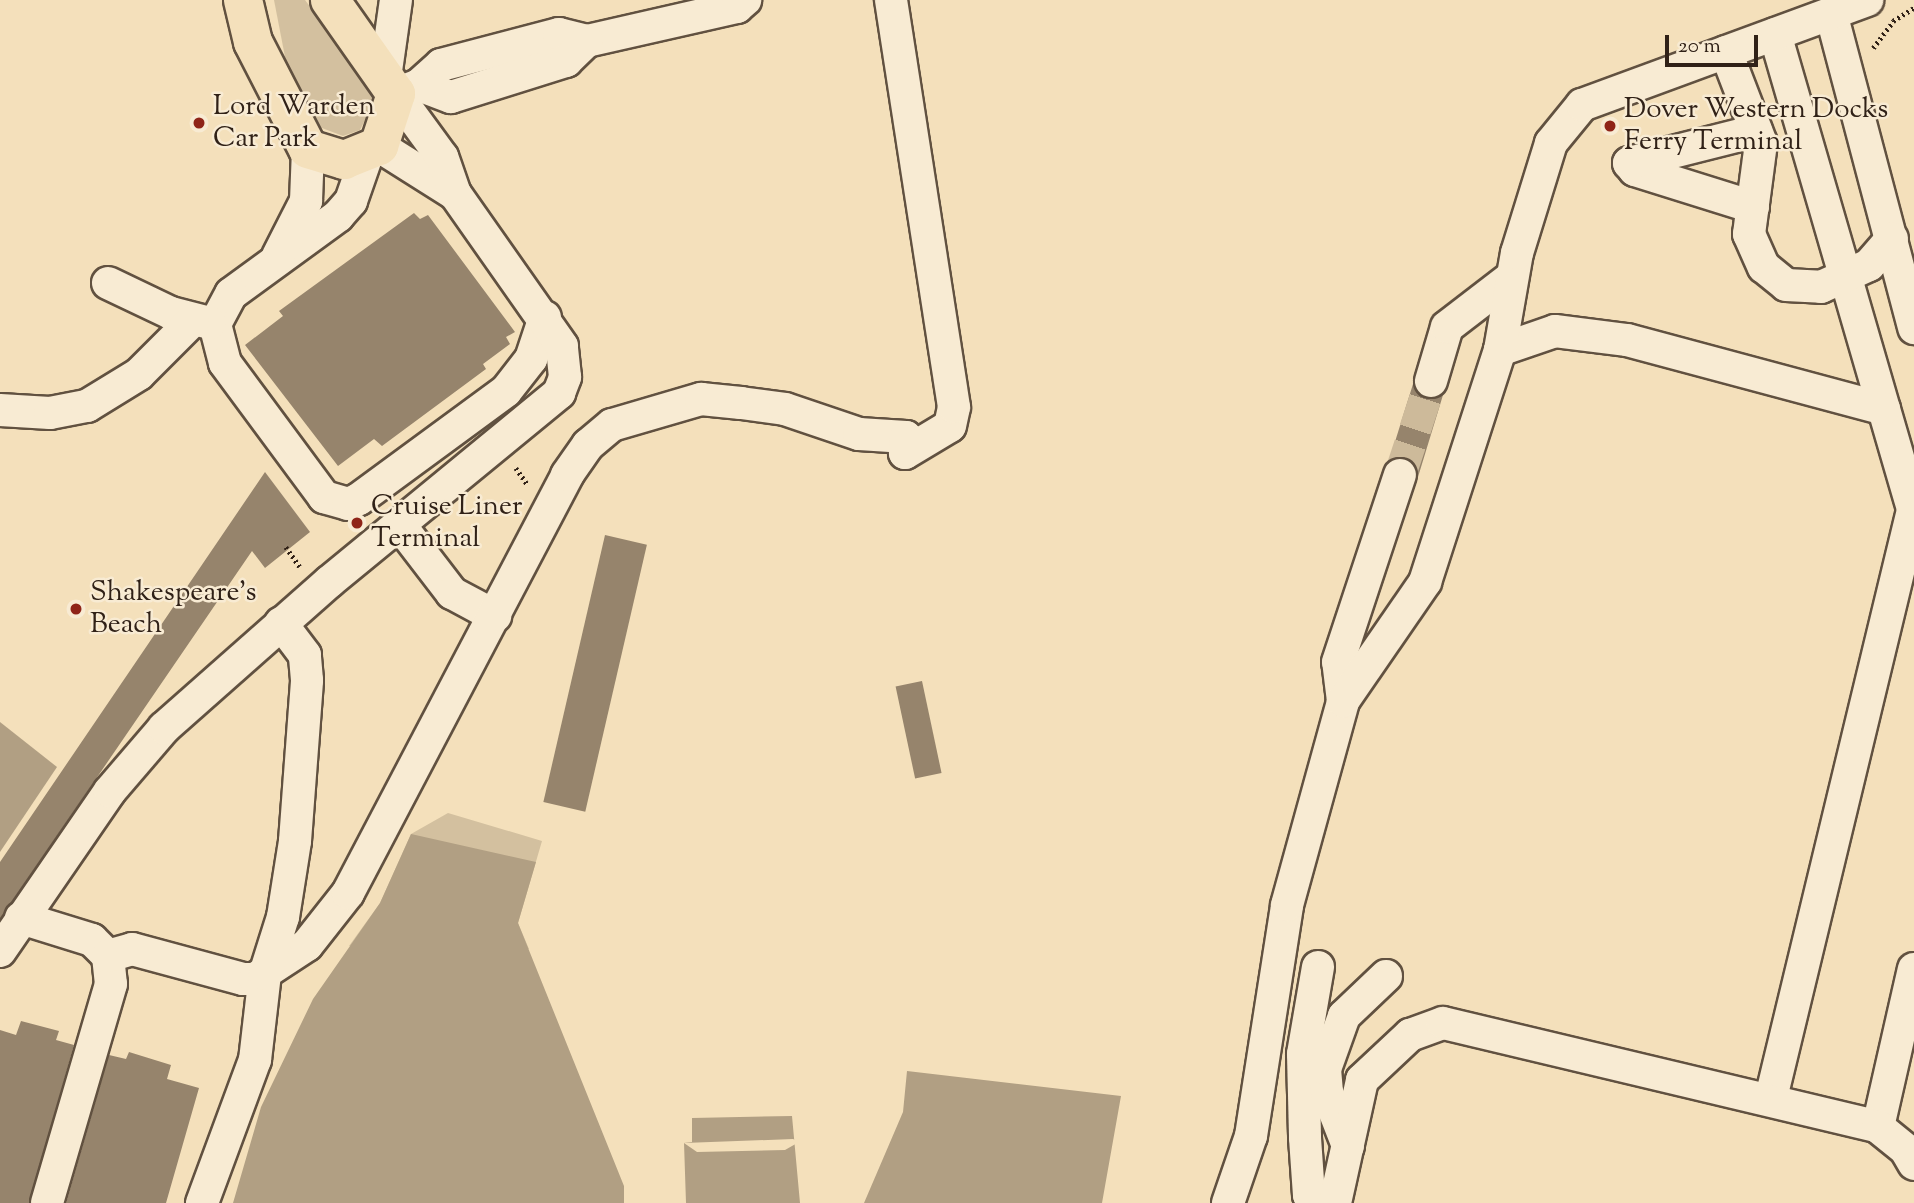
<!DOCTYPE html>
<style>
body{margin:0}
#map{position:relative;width:1914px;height:1203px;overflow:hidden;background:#f4e0bb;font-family:"Sorts Mill Goudy",serif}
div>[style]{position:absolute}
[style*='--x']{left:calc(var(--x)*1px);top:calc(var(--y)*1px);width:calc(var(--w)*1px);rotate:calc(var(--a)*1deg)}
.green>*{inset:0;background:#d3c09f}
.water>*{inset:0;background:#b19f83}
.pier>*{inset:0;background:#f4e0bb}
.building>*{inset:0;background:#96846c;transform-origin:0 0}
.minor-tunnel>*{height:32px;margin-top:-16px;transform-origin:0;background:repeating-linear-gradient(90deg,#cdba9a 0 32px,transparent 0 48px)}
.path>*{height:4.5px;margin-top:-2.25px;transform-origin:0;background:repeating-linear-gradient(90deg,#302117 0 2px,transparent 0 5.5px)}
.roads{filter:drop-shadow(2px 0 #615140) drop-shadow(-2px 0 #615140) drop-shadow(0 2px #615140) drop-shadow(0 -2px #615140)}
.minor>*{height:32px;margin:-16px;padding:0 16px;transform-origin:16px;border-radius:16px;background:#f8ebd3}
.highway>*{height:38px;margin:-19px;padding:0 19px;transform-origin:19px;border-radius:19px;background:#f4e0bb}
.dots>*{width:19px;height:19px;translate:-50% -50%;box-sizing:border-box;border:4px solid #f8ebd3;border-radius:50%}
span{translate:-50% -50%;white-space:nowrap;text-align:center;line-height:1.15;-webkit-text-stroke:5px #f8ebd3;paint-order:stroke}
.poi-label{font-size:28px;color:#302117}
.left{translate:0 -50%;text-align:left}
.scale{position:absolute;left:1665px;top:35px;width:93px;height:32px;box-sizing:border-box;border:4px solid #302117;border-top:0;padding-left:9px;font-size:21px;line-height:24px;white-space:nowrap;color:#302117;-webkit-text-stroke:5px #f8ebd3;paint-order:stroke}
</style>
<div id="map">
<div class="green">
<i style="clip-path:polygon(274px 0,305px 0,368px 84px,374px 102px,360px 130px,343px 136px,314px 125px,286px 62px)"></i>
<i style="clip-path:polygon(448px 813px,542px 841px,518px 923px,529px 949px,349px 946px,380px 903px,411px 834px)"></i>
</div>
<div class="water">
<i style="clip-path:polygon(0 722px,57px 767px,0 852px)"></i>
<i style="clip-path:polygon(411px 834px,536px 862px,518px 923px,624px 1186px,624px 1203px,233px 1203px,261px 1107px,313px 999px,380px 903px)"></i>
<i style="clip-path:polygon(907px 1071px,1121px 1096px,1102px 1203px,864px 1203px,903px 1112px)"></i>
<i style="clip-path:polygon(792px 1116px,800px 1203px,686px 1203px,684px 1143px,692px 1142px,692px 1118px)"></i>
</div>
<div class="pier">
<i style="clip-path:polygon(793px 1139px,799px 1142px,785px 1150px,697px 1152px,684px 1143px)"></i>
</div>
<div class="building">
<i style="clip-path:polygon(414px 213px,420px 219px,428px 215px,515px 332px,506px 337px,510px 344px,483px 364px,486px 369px,382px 446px,374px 439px,338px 466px,245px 345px,283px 316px,279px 311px)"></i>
<i style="clip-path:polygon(1413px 384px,1425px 398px,1443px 395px,1418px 477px,1406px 458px,1389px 461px)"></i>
<i style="clip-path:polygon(265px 472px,310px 532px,265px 568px,252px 551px,0 919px,0 862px)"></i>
<i style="left:605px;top:535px;width:43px;height:274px;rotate:13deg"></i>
<i style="left:922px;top:681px;width:94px;height:27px;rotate:78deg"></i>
<i style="clip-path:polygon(21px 1021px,59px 1031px,56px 1040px,74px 1045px,29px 1203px,0 1203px,0 1030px,16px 1035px)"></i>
<i style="clip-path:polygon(129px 1052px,171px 1065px,167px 1079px,199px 1088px,166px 1203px,66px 1203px,109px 1055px,126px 1059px)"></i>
</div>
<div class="minor-tunnel">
<i style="--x:1400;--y:475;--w:99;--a:-71.7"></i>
</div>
<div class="path">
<i style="--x:1873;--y:48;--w:34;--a:-53"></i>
<i style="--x:1893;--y:21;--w:25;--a:-32"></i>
<i style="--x:516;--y:468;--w:19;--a:55"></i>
<i style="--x:286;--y:547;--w:24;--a:55"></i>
</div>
<div class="roads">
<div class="minor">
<i style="--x:1831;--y:13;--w:326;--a:75.2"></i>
<i style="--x:1775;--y:34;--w:500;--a:73.8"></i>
<i style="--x:1726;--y:52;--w:97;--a:69"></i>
<i style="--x:1761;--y:143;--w:92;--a:97.5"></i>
<i style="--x:1749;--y:234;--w:36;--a:66"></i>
<i style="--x:1764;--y:267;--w:28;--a:39"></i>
<i style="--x:1786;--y:285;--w:35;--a:3"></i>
<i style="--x:1821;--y:287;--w:53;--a:-24.6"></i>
<i style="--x:1869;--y:265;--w:35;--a:-49"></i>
<i style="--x:385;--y:78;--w:79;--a:-82"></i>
<i style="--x:419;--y:85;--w:30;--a:-42"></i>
<i style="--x:441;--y:65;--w:122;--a:-14.7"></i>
<i style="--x:559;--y:34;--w:29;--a:14"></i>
<i style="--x:587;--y:41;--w:154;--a:-12.8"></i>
<i style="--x:737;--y:7;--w:11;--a:-41"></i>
<i style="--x:379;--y:146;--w:90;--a:32.3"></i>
<i style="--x:367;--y:155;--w:49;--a:109.2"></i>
<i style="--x:351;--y:201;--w:20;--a:131"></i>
<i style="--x:338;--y:216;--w:132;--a:143.9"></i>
<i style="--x:231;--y:294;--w:34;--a:118"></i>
<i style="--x:215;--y:324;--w:40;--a:75.6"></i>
<i style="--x:225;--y:363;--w:167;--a:53.5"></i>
<i style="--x:324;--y:497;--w:25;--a:16"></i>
<i style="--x:348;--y:504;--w:12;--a:-24"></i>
<i style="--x:359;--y:499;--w:182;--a:-36.3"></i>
<i style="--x:506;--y:391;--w:41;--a:-52"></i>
<i style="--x:531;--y:359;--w:44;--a:-71.6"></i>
<i style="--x:1753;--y:207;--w:124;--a:-162.6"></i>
<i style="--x:1635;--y:170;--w:9;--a:-131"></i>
<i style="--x:1629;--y:163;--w:131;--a:-14.1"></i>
<i style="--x:278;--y:256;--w:62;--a:-63"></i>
<i style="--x:306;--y:201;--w:52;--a:-87.8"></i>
<i style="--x:108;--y:283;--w:70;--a:25.5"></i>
<i style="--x:171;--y:313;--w:40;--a:14.4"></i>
<i style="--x:1500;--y:350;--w:58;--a:-19.1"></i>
<i style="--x:1555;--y:331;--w:73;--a:7.1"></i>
<i style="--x:1627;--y:340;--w:266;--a:15"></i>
<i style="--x:1431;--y:381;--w:56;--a:-73.5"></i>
<i style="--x:1447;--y:327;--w:82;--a:-37.6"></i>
<i style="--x:0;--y:410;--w:50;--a:3.4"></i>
<i style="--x:50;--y:413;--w:38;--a:-11"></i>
<i style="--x:87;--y:406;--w:61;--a:-31.6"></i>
<i style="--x:139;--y:374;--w:76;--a:-45"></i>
<i style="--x:399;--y:524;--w:87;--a:52.5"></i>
<i style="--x:452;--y:593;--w:49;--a:28.1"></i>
<i style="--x:1343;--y:701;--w:39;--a:-97"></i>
<i style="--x:1338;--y:662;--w:197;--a:-71.7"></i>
<i style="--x:21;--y:918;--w:74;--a:17.2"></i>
<i style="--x:92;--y:940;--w:23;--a:45"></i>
<i style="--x:108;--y:956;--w:28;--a:84"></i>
<i style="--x:111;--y:984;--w:228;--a:106.3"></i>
<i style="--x:0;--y:951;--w:194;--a:-55.5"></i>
<i style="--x:110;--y:791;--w:83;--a:-49.4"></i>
<i style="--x:164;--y:728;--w:220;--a:-41.5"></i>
<i style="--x:329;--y:582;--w:298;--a:-39.4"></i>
<i style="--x:559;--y:393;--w:17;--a:-69"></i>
<i style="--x:565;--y:377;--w:31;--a:-96"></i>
<i style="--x:562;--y:346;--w:186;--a:-125.1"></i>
<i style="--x:455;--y:194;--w:39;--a:-109"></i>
<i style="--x:442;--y:157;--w:78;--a:-126.1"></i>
<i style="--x:396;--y:94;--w:25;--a:-21"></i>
<i style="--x:419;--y:85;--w:34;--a:21"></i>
<i style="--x:451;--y:97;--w:121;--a:-17.4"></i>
<i style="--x:566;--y:61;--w:29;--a:-44"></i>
<i style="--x:108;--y:956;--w:25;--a:-16"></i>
<i style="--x:132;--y:949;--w:115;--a:15.1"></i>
<i style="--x:243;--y:979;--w:12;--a:0"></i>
<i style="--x:255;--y:979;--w:62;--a:-33.2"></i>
<i style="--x:307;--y:945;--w:66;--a:-51.7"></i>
<i style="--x:348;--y:893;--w:472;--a:-62.3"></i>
<i style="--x:567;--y:475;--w:37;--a:-55"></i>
<i style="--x:588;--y:445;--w:31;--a:-40"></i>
<i style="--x:612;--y:425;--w:93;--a:-16.3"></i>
<i style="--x:701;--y:399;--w:40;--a:5.7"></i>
<i style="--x:741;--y:403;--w:44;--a:7.8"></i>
<i style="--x:785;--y:409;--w:78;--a:18.7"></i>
<i style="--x:859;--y:434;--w:47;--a:3.7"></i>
<i style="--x:906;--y:437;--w:16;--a:94"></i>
<i style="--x:905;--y:453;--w:52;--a:-31"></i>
<i style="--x:950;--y:426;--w:19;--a:-78"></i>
<i style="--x:954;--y:407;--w:412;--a:-98.8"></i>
<i style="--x:1318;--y:967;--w:88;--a:99.8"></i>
<i style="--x:1303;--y:1054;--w:84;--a:88.6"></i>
<i style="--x:1305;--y:1138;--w:57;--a:86"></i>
<i style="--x:1309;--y:1195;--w:17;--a:28"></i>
<i style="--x:1771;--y:1098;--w:609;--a:-76.42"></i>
<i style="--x:1878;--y:1127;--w:162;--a:-77.2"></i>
<i style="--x:1348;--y:1146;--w:58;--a:-111.3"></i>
<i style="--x:1327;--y:1092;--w:23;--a:-95"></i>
<i style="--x:1325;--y:1069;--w:56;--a:-70.3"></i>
<i style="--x:1344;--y:1016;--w:58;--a:-43.6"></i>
<i style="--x:202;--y:1203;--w:153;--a:-69.7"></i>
<i style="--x:255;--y:1060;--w:87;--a:-83.4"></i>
<i style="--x:265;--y:974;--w:60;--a:-72.5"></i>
<i style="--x:283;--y:917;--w:77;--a:-81"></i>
<i style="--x:295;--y:841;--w:161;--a:-85.7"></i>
<i style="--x:307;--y:680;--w:25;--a:-95"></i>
<i style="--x:305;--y:655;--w:40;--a:-127"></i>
<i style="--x:1228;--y:1203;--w:71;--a:-71.1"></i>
<i style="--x:1251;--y:1136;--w:234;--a:-81.1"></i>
<i style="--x:1287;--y:905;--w:212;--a:-74.6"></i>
<i style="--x:1343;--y:701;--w:145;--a:-55.4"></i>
<i style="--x:1425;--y:582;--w:244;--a:-72.1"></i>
<i style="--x:1500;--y:350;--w:98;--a:-80.1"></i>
<i style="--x:1517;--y:253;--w:115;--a:-72.8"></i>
<i style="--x:1551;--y:143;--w:49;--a:-50.8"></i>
<i style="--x:1582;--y:105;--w:304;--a:-20.2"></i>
<i style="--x:1335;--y:1203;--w:126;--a:-77.6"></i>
<i style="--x:1362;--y:1080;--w:66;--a:-43.2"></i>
<i style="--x:1410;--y:1035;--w:35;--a:-20"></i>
<i style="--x:1443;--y:1023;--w:447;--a:13.4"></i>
<i style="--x:1878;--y:1127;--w:36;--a:39"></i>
<i style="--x:1906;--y:1150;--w:16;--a:60"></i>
</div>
<div class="highway">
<i style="--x:243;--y:0;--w:43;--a:76.6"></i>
<i style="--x:253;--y:42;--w:120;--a:62.8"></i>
<i style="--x:308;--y:149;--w:38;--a:17"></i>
<i style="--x:344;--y:160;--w:38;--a:-22"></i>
<i style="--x:379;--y:146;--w:55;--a:-71.9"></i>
<i style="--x:396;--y:94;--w:115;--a:-125.1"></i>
</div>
</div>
<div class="dots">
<i style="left:199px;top:123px;background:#8f2418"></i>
<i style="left:1610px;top:126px;background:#8f2418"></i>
<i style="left:357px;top:523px;background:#8f2418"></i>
<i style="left:76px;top:609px;background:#8f2418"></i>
</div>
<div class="poi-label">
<span class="left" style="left:213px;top:123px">Lord Warden<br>Car Park</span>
<span class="left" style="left:1624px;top:126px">Dover Western Docks<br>Ferry Terminal</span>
<span class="left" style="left:371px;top:523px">Cruise Liner<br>Terminal</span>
<span class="left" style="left:90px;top:609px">Shakespeare's<br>Beach</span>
</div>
<div class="scale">20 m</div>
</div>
